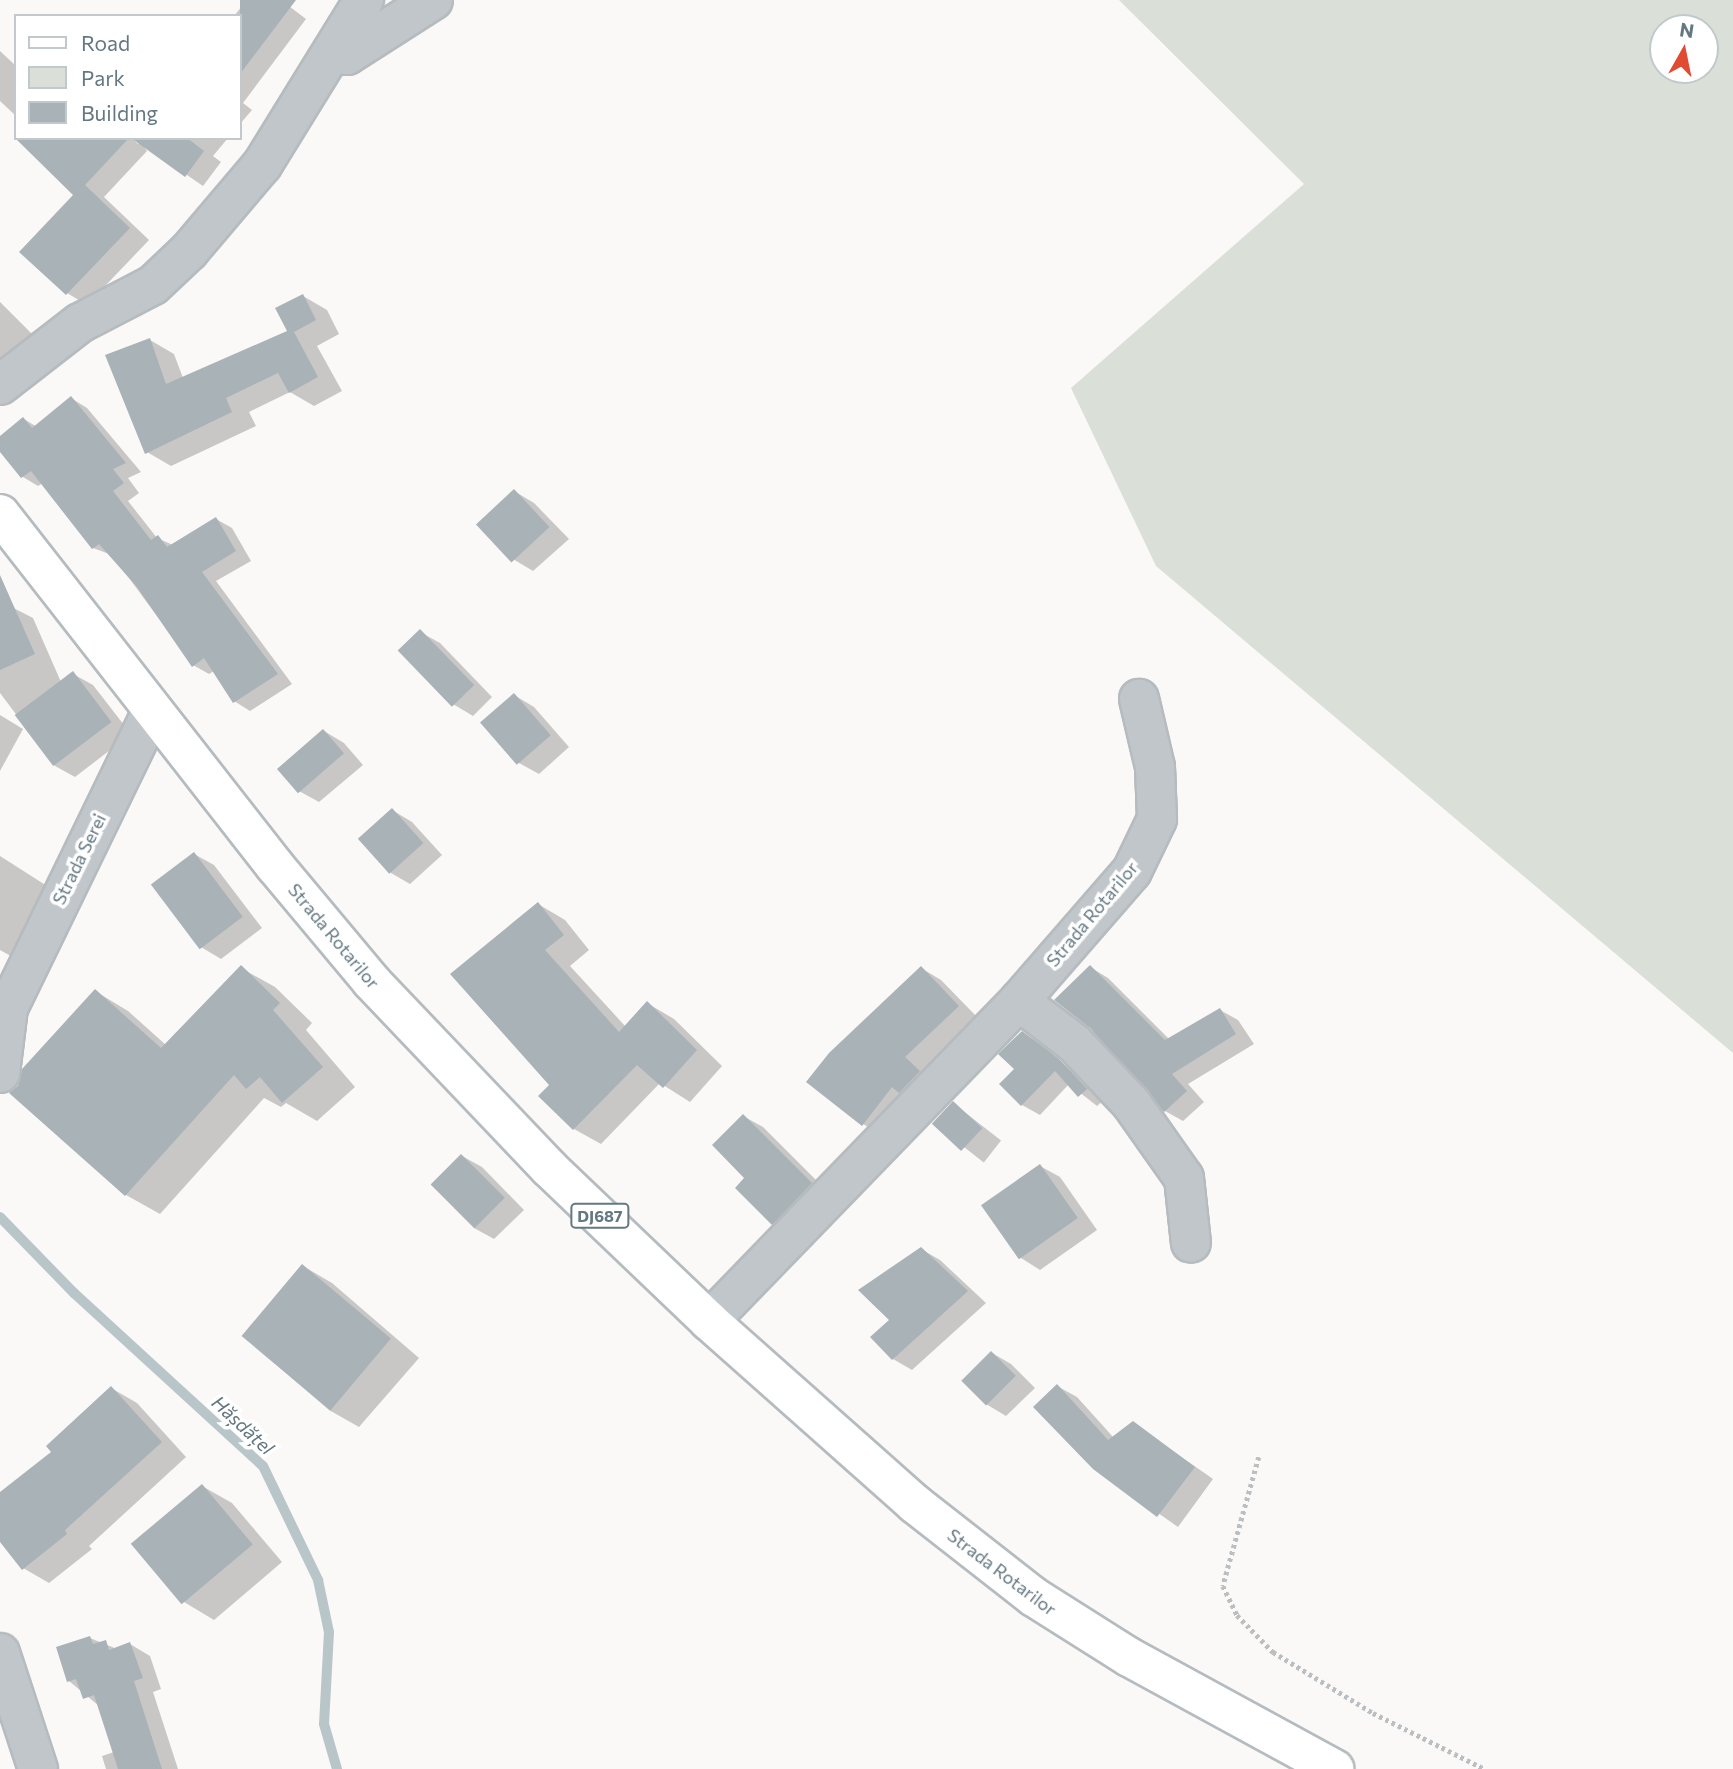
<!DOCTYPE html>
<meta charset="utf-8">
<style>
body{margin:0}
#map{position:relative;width:1733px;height:1769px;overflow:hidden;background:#faf9f8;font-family:Commissioner,sans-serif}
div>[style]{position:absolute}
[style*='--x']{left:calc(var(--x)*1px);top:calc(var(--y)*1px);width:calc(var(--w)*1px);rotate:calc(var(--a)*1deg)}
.green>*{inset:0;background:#dadfd7}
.shadow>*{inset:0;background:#0003;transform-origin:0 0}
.stream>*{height:10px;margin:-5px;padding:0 5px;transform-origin:5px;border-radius:5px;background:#b9c6c9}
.building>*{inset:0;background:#a8b2b7;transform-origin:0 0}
.path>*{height:4.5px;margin-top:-2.25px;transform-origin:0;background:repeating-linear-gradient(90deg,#bbbfc2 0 3.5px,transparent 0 7px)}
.roads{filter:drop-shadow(2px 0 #b5bbbe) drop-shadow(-2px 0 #b5bbbe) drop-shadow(0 2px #b5bbbe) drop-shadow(0 -2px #b5bbbe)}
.minor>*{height:38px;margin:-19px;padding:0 19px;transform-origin:19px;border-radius:19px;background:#c1c6ca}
.major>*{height:38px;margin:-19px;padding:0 19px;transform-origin:19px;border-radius:19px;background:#fff}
span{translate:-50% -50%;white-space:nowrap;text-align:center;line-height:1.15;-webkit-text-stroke:7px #fff;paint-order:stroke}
.shield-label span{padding:2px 5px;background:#fff;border:2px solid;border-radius:5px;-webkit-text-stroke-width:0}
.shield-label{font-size:16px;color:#657882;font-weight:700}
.street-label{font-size:18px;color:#657882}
.water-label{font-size:19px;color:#60767c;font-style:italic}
.legend{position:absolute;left:14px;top:14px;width:228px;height:126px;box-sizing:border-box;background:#fff;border:2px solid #c1c9cd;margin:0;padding:9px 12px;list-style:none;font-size:21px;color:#657882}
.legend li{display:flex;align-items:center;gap:14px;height:35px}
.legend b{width:35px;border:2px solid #c1c9cd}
.north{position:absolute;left:1649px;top:14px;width:70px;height:70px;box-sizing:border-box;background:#fff;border:2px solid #c1c9cd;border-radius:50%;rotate:9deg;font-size:19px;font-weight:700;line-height:28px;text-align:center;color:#657882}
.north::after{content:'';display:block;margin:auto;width:24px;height:32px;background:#e04b31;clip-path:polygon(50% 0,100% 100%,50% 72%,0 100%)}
</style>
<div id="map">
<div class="green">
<i style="clip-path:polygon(evenodd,1119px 0,1733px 0,1733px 1053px,1156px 566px,1071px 388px,1304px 184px,1119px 0,1663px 28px,1705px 28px,1705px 70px,1663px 70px,1663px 28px)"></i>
</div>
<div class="shadow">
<i style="clip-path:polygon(247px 0,281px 0,306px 19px,243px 103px,252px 110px,240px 124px,240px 16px,234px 16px)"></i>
<i style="clip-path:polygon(0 51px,16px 66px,16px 116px,0 101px)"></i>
<i style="clip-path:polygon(33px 138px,132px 138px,138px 144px,142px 138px,228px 138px,213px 156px,221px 162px,203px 186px,143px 145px,147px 151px,104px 197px,149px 240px,87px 305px,67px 293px,76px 195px)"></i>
<i style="clip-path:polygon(303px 296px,327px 310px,339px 334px,317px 346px,342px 391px,314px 406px,290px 392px,249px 412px,256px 426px,171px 466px,147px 452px,150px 340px,174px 354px,183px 378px,289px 332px)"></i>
<i style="clip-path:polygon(0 302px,42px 344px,0 382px)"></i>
<i style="clip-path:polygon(71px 398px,87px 408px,141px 472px,128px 478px,139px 493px,128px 501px,157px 538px,173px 545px,216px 519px,232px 528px,251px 561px,216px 581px,292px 684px,250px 711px,234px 701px,214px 671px,209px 674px,193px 665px,112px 555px,93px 548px,43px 483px,38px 486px,23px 477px,0 450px,0 439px,24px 419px,37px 427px)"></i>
<i style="clip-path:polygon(514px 491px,534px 503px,569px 539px,533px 571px,513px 559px,478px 523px)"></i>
<i style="clip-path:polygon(0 601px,33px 618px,61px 682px,73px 674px,93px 685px,131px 734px,75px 777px,55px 766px,0 693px)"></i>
<i style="clip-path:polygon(420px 632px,440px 643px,492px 697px,473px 716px,453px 704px)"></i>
<i style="clip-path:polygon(514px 695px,534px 707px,569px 747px,539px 774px,519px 763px)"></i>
<i style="clip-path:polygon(0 715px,23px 729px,0 771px)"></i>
<i style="clip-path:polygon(324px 731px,344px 743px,363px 765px,319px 802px,299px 791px)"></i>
<i style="clip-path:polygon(392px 810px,412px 822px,442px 855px,410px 884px,391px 873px,360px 839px)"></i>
<i style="clip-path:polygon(194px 854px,214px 865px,262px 928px,221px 959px,201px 947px)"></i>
<i style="clip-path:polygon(0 856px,58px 893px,16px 959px,0 950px)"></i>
<i style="clip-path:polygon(538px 904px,565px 920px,589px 950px,570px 966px,626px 1027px,647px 1003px,674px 1019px,722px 1066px,690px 1102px,660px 1083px,601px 1144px,574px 1129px,551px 1085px)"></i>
<i style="clip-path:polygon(1090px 967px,1108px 978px,1170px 1040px,1220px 1010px,1238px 1020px,1254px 1044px,1188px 1084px,1204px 1102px,1183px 1121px,1165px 1111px)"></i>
<i style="clip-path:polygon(241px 968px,275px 987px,312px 1023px,306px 1030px,355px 1087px,317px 1121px,286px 1103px,281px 1107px,264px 1098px,160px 1214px,126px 1195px,12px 1093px,95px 991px,128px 1011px,166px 1045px)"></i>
<i style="clip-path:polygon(921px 968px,941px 980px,978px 1018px,924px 1069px,939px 1084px,883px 1136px,863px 1124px)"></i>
<i style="clip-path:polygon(1022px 1033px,1040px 1043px,1104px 1100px,1097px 1106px,1069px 1084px,1040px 1115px,1022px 1105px,1016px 1069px)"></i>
<i style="left:953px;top:1103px;width:61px;height:28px;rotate:38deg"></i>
<i style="clip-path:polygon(743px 1116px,763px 1127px,831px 1195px,793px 1235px,773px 1223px,747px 1178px)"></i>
<i style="clip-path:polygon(462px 1156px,482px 1167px,524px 1210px,494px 1239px,474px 1228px,432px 1185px)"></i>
<i style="clip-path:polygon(1040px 1166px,1060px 1177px,1097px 1230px,1040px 1270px,1021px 1258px)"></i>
<i style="clip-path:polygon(921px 1249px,940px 1260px,986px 1303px,912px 1370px,893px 1359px,873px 1337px,892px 1320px)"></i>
<i style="clip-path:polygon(303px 1266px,332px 1283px,419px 1358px,359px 1427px,329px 1410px,243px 1336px)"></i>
<i style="clip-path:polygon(992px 1353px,1011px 1364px,1035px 1388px,1006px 1416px,986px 1404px)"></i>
<i style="clip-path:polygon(1057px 1386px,1077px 1397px,1114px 1438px,1133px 1423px,1213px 1479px,1178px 1527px,1094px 1468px)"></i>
<i style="clip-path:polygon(111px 1388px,137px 1403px,186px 1457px,89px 1546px,92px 1549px,49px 1583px,23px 1568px,0 1539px,0 1494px,54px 1452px)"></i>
<i style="clip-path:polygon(202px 1486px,232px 1503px,282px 1562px,214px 1620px,184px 1602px)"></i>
<i style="clip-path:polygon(90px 1638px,117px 1649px,130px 1644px,150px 1656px,161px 1689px,153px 1692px,178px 1769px,106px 1769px,102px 1756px,114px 1752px,99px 1706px,69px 1681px)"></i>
</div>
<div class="stream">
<i style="--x:0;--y:1217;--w:106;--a:45.8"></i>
<i style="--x:74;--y:1293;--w:256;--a:42.5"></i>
<i style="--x:263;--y:1466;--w:127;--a:64.2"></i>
<i style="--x:318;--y:1580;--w:53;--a:78.1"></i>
<i style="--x:329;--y:1632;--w:92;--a:93.1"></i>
<i style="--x:324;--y:1724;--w:47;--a:73.9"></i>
</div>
<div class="building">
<i style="clip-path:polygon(240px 0,296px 0,240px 74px)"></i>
<i style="clip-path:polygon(15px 138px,129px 138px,85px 185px,130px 228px,66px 295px,19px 252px,73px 195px)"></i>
<i style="clip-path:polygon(131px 138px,187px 138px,204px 151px,185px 177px)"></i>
<i style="clip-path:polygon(303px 294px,316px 320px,294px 332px,318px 377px,289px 393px,278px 373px,226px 398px,232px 412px,145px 454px,105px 355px,150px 338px,166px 384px,287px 331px,275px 308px)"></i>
<i style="clip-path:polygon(71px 396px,126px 463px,113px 469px,124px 483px,113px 491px,151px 540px,158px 535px,167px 547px,216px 517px,236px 551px,202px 572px,278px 674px,233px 703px,204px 658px,192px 667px,137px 587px,99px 544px,92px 549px,31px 471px,21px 478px,0 452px,0 436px,23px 417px,32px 428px)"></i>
<i style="left:514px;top:489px;width:52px;height:52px;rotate:47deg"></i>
<i style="clip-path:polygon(0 575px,35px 654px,0 670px)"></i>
<i style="left:420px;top:629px;width:78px;height:31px;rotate:46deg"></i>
<i style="left:73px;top:671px;width:64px;height:73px;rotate:53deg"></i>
<i style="left:514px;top:693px;width:56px;height:45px;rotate:49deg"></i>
<i style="left:323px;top:729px;width:32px;height:61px;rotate:49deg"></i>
<i style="left:392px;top:808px;width:47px;height:46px;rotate:48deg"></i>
<i style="left:194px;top:852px;width:81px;height:54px;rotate:53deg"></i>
<i style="clip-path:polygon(538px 902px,564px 935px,545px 950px,619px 1032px,647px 1001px,697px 1050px,663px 1088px,637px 1065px,573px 1130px,538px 1096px,549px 1085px,450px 974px)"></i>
<i style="clip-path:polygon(241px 965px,280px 1003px,273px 1010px,323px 1067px,282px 1103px,260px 1077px,246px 1089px,234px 1075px,125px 1196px,9px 1093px,18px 1086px,22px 1069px,95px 989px,161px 1048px)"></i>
<i style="clip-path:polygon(1090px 965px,1165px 1040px,1220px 1008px,1236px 1034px,1172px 1074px,1187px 1091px,1164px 1112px,1090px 1028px,1054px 1000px)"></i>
<i style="clip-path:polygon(921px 966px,959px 1006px,905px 1057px,920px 1071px,899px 1093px,892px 1087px,862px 1126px,806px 1082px,829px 1053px)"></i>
<i style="clip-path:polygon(1022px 1031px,1059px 1059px,1087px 1089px,1078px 1097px,1055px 1071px,1021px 1106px,999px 1084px,1014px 1069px,998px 1054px)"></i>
<i style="left:953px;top:1101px;width:40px;height:31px;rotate:43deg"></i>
<i style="clip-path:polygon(743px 1114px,812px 1183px,772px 1225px,735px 1188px,744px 1178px,712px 1145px)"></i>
<i style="left:461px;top:1154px;width:62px;height:43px;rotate:45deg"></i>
<i style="left:1040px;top:1164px;width:66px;height:72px;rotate:55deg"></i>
<i style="clip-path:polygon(921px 1247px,968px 1291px,892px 1360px,870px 1337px,889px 1320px,858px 1290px)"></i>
<i style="left:302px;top:1264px;width:116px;height:94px;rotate:40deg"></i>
<i style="left:991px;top:1351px;width:35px;height:42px;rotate:45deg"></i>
<i style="clip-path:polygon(1057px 1384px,1108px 1440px,1133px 1421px,1195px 1467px,1157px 1517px,1093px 1469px,1033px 1407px)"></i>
<i style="clip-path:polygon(111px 1386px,162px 1442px,65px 1530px,67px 1534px,22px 1570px,0 1542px,0 1492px,51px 1452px,46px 1446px)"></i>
<i style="left:202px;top:1484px;width:79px;height:93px;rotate:50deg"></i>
<i style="clip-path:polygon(90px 1636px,93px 1644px,106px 1640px,109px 1650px,130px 1642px,143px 1678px,134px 1681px,162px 1769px,118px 1769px,94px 1695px,83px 1699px,76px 1679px,67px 1682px,56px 1647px)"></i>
</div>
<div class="path">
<i style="--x:1259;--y:1457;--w:134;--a:105.6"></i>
<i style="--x:1223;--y:1586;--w:32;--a:64"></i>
<i style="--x:1237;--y:1615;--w:52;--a:45.8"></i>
<i style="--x:1273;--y:1652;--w:117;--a:31.4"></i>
<i style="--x:1373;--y:1713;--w:125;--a:26.6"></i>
</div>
<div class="roads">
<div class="minor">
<i style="--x:333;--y:54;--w:14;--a:4"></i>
<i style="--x:347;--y:55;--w:102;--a:-32.6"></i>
<i style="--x:0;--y:385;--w:101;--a:-37.8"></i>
<i style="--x:80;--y:323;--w:82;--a:-27.5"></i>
<i style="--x:153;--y:285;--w:50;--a:-43.4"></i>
<i style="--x:189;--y:251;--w:113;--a:-49.7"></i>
<i style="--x:262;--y:165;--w:194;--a:-58.3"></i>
<i style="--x:1019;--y:1001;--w:69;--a:37.4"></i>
<i style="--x:1074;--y:1043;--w:83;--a:46.5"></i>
<i style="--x:1131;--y:1103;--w:92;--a:54.8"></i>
<i style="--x:1184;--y:1178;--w:65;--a:83.9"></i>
<i style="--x:0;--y:1073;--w:65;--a:-83"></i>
<i style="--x:8;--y:1008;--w:331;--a:-64.1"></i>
<i style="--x:709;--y:1321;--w:446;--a:-45.9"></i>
<i style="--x:1019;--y:1001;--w:172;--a:-49"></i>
<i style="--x:1132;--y:871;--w:58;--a:-64.3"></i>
<i style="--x:1157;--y:819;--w:52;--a:-92.2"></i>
<i style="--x:1155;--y:767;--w:70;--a:-103.2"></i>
<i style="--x:0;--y:1653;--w:122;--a:71.9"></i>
</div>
<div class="major">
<i style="--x:0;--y:514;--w:447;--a:52"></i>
<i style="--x:275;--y:866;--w:150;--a:50.1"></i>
<i style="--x:371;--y:981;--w:258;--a:46.4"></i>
<i style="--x:549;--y:1168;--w:221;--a:43.7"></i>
<i style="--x:709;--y:1321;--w:276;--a:41.6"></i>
<i style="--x:915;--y:1504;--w:151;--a:38"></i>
<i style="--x:1034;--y:1597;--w:112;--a:32.3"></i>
<i style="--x:1129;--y:1657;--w:234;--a:28.6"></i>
</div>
</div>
<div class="shield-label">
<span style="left:600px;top:1216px">DJ687</span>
</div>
<div class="street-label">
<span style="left:79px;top:859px;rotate:-64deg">Strada Serei</span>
<span style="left:1092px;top:914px;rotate:-50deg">Strada Rotarilor</span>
<span style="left:334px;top:936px;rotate:50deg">Strada Rotarilor</span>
<span style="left:1002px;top:1572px;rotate:37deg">Strada Rotarilor</span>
</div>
<div class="water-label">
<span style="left:243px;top:1425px;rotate:43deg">Hășdățel</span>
</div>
<ul class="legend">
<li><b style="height:9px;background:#fff"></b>Road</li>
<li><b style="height:19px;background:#dadfd7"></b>Park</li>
<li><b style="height:19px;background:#a8b2b7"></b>Building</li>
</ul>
<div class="north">N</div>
</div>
